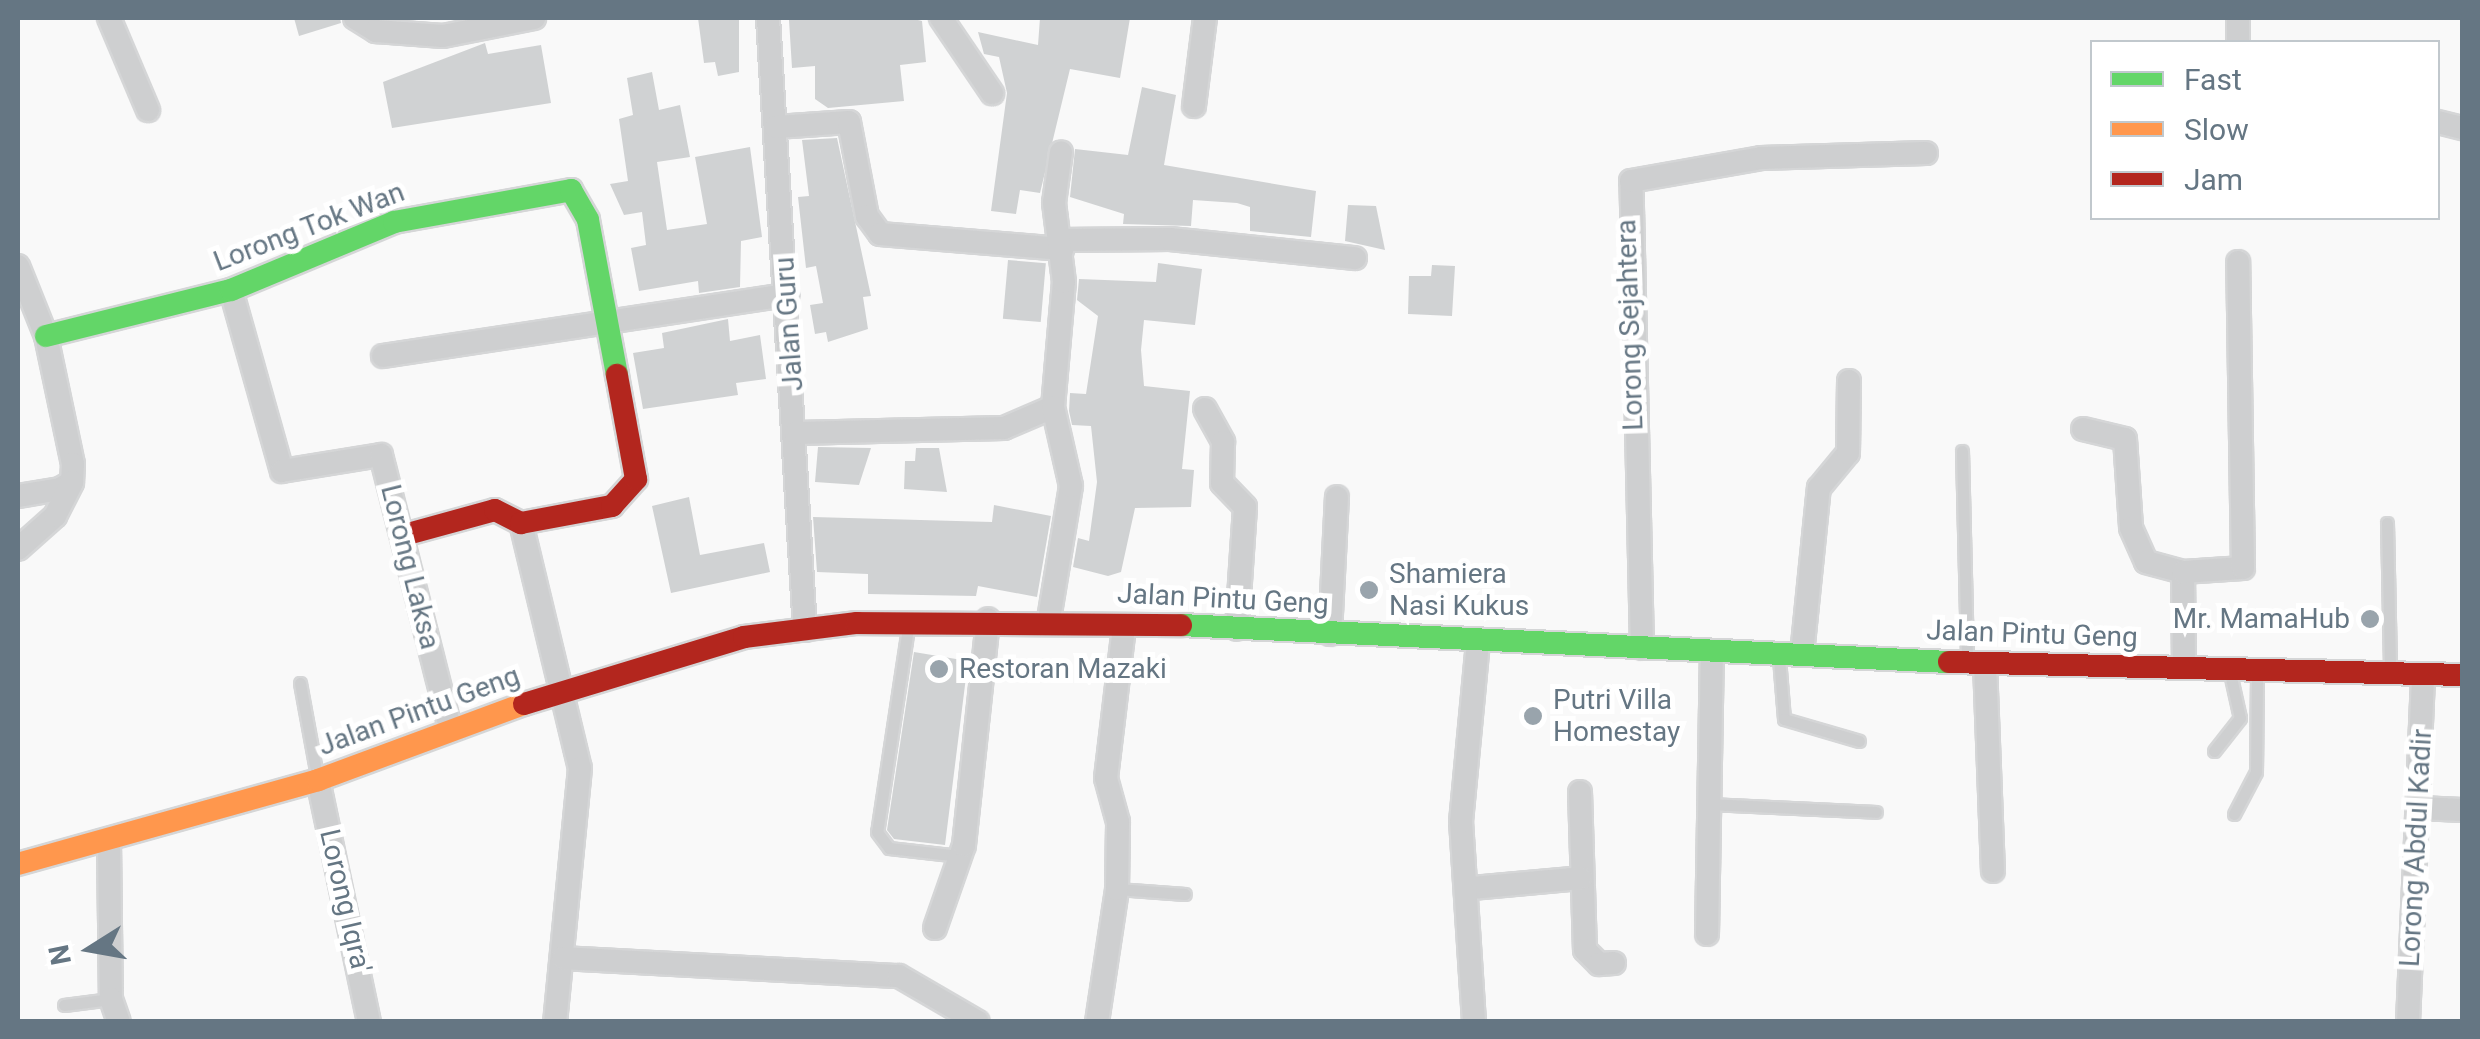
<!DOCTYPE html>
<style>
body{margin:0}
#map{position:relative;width:2480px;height:1039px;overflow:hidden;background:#f9f9f9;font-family:Roboto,sans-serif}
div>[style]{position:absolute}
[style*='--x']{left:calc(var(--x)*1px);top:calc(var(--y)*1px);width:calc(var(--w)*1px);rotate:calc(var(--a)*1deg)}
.building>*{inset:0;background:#d0d2d3;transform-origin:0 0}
.roads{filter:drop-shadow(2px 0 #d5d6d7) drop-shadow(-2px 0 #d5d6d7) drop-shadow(0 2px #d5d6d7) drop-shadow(0 -2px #d5d6d7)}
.lane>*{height:11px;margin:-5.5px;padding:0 5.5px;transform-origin:5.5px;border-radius:5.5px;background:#cecfd0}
.street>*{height:22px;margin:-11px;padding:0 11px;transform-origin:11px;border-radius:11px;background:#cecfd0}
.fast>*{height:22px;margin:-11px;padding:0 11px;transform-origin:11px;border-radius:11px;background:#63d668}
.slow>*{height:22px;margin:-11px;padding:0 11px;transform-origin:11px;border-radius:11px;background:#ff974d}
.jam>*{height:22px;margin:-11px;padding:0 11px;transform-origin:11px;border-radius:11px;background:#b3261e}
.dots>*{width:28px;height:28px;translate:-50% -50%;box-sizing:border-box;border:5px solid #fff;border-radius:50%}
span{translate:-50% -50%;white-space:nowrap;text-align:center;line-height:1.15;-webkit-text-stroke:10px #fff;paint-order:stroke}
.street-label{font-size:28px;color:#657683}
.poi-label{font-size:28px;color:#657683}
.left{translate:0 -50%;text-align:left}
.right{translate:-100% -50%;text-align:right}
.frame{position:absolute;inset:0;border:20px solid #657683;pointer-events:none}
.legend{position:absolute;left:2090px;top:40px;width:350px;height:180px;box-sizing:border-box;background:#fff;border:2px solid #c1c8cd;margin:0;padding:12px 18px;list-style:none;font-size:30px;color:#657683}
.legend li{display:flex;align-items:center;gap:20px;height:50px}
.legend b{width:50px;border:2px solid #c1c8cd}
.north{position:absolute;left:40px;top:899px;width:100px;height:100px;-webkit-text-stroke:8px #fff;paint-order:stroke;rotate:259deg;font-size:28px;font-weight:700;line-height:40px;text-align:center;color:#657683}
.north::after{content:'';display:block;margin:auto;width:35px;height:45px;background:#657683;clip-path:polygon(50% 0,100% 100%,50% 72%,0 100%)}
</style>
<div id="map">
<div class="building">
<i style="clip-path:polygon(294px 18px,340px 18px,341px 23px,299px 36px)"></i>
<i style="clip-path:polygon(698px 18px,739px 18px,739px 72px,718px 76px,715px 62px,704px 63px)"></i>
<i style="clip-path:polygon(910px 18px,922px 21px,926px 62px,900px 65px,904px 101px,828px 108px,815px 99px,815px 66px,792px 68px,789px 20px)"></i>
<i style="clip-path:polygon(1040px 18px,1130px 18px,1120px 78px,1070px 69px,1040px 193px,1020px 190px,1016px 214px,991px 211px,1007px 93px,999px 57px,984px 54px,978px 32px,1038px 45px)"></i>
<i style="clip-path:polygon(485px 43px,488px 54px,541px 45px,551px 103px,392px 128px,383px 82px)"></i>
<i style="clip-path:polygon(652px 72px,659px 110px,680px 105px,690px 157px,657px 162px,667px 230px,707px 224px,695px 157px,750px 147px,762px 237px,741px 241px,740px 287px,699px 293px,698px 281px,639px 291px,631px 248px,646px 245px,642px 212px,624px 215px,610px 184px,628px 181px,619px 119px,633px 115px,627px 78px)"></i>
<i style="clip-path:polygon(1142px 87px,1176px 95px,1164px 165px,1316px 191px,1311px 237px,1250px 231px,1250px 207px,1237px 203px,1193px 200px,1191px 226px,1123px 224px,1124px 214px,1070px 197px,1075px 149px,1128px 155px)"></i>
<i style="clip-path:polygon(837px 138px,871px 296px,863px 297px,868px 329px,828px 342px,826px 332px,815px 334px,810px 305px,823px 303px,816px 266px,806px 268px,798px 197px,809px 196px,802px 140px)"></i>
<i style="clip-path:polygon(1348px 205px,1376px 206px,1385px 250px,1345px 241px)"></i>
<i style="left:1008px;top:260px;width:38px;height:59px;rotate:5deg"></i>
<i style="clip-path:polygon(1158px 263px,1202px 269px,1195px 325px,1144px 320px,1141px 350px,1144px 386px,1190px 391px,1182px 469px,1194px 470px,1191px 507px,1135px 508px,1121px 572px,1108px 576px,1073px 567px,1078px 538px,1089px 541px,1097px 482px,1091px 426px,1072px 425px,1069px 411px,1070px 393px,1086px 394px,1098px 316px,1077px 300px,1079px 279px,1156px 282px)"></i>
<i style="clip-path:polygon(1432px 265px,1455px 266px,1452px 316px,1408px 314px,1409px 276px,1431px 276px)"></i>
<i style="clip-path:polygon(728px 319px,730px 341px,760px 335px,766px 379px,736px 383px,738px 395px,643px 409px,633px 353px,664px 348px,662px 333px)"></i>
<i style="clip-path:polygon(818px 447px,871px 448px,859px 485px,815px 482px)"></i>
<i style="clip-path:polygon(916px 448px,939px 448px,947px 492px,904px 489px,905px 461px,915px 461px)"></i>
<i style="clip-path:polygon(689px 497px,700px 555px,764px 543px,770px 572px,671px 593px,652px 506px)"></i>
<i style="clip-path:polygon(994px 505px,1051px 516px,1037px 597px,978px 586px,976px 596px,868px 594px,868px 574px,817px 572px,813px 517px,992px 522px)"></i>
<i style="clip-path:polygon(914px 652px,968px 661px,945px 845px,894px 839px,887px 830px)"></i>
</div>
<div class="roads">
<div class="lane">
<i style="--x:1962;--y:451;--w:208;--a:88.6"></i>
<i style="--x:2387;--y:523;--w:145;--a:88.8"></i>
<i style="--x:908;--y:628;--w:206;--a:98.6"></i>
<i style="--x:877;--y:832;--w:20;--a:53"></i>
<i style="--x:889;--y:848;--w:71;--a:6.4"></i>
<i style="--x:1779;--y:658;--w:61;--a:85.3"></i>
<i style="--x:1784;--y:719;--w:78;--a:16.3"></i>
<i style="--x:300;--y:683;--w:95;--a:79.6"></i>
<i style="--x:2214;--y:751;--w:42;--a:-51.8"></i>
<i style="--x:2240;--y:718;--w:46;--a:-102.5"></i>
<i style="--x:1709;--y:804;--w:167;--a:2.7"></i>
<i style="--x:2234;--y:814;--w:47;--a:-62.4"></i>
<i style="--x:2256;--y:772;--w:97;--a:-89.4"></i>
<i style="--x:1117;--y:889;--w:68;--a:4.2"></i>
<i style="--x:64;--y:1005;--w:47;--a:-7.3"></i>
</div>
<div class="street">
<i style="--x:109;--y:18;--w:100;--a:67"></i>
<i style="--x:355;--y:18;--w:25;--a:32"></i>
<i style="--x:376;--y:31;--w:67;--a:4.3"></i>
<i style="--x:443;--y:36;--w:93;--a:-11.2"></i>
<i style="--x:768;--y:18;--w:613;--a:86.54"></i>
<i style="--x:941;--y:18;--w:91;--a:55.8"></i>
<i style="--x:2238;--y:18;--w:24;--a:90"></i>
<i style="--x:1194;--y:106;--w:89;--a:-82.9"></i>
<i style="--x:2438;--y:122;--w:25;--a:14"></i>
<i style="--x:776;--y:127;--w:73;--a:-3.9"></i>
<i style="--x:849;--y:122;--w:96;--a:79.2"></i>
<i style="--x:867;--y:216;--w:22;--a:54"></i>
<i style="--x:880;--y:234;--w:183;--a:4.7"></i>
<i style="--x:1060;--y:240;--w:110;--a:-0.5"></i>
<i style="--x:1170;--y:239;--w:186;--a:5.9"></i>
<i style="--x:18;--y:266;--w:75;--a:68.2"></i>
<i style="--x:46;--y:336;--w:131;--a:78.1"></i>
<i style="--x:73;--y:464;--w:18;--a:93"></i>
<i style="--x:72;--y:482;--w:14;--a:150"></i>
<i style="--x:60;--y:489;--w:43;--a:170.5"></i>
<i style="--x:231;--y:290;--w:188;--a:74.3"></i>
<i style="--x:282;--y:471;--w:100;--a:-9.2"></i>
<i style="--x:381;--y:455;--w:281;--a:75.8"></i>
<i style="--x:383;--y:356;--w:409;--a:-8.6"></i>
<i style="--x:1205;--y:409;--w:38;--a:61"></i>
<i style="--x:1223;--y:442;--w:41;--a:91.4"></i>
<i style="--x:1222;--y:483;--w:33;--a:46"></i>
<i style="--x:1245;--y:507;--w:122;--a:93.8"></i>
<i style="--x:2083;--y:429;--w:43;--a:13.4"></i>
<i style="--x:2125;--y:439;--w:89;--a:86.1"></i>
<i style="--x:2131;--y:528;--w:37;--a:66"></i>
<i style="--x:2146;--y:562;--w:38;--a:15"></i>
<i style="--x:2183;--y:572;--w:96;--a:89.4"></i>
<i style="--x:796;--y:433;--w:208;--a:-1.4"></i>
<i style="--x:1004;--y:428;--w:53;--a:-23.2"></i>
<i style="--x:1053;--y:407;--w:125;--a:-85"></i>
<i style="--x:1064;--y:282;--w:80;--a:-97.2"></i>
<i style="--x:1054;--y:203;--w:51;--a:-82.2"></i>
<i style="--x:521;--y:523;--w:252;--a:76.5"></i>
<i style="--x:580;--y:768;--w:255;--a:95.6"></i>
<i style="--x:18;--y:549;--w:50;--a:-41.7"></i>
<i style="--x:55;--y:516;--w:38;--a:-63"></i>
<i style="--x:2183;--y:572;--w:60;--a:-3.8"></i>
<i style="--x:2243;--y:568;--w:306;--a:-90.9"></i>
<i style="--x:1049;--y:619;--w:135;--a:-80.6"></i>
<i style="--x:1071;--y:486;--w:81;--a:-102.8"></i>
<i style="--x:1330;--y:634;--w:137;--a:-87.1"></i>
<i style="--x:1642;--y:648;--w:467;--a:-91.3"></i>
<i style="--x:1631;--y:181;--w:132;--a:-10"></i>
<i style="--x:1761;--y:158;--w:165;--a:-1.7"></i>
<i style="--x:1802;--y:654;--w:167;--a:-84.2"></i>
<i style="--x:1819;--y:488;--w:45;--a:-50.4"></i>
<i style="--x:1848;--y:453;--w:72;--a:-89.2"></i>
<i style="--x:1985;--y:664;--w:207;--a:87.8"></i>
<i style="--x:318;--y:780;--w:247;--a:78.1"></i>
<i style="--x:1580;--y:792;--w:158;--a:88.2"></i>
<i style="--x:1585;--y:950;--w:20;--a:45"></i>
<i style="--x:1599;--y:964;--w:15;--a:-4"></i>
<i style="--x:2420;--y:808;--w:42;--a:2.7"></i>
<i style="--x:109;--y:842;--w:157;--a:89.3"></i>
<i style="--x:111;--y:999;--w:24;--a:71"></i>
<i style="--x:1472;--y:888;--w:109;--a:-5.2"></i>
<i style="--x:935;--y:928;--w:88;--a:-70.7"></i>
<i style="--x:964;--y:845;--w:227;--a:-83.9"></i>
<i style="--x:1707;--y:934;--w:283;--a:-89"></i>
<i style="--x:563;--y:958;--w:336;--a:3.1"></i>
<i style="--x:899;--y:976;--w:91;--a:30.2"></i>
<i style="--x:1097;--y:1022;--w:134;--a:-81.4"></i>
<i style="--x:1117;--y:889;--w:67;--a:-89.1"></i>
<i style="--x:1118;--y:822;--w:46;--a:-105.3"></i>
<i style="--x:1106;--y:778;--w:153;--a:-83.2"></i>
<i style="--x:1474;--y:1022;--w:200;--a:-93.7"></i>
<i style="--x:1461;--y:822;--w:181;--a:-84.6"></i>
<i style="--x:2408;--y:1022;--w:348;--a:-87.5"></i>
</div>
<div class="fast">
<i style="--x:46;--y:336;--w:191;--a:-14"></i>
<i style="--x:231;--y:290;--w:177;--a:-22.6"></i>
<i style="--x:394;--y:222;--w:180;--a:-10.2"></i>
<i style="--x:571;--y:190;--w:34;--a:60"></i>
<i style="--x:588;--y:220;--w:158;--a:79.4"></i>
<i style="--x:1181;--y:625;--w:769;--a:2.76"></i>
</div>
<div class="slow">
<i style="--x:18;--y:864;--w:312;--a:-15.6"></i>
<i style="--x:318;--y:780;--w:220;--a:-20.3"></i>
</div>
<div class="jam">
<i style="--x:404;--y:535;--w:94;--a:-15.4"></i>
<i style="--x:495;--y:510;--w:29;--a:27"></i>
<i style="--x:521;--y:523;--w:93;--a:-10.6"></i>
<i style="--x:612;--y:506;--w:36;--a:-48"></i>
<i style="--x:636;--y:479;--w:106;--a:-100.4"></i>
<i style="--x:1949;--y:662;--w:513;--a:1.45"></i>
<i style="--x:524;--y:704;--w:230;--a:-16.9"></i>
<i style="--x:744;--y:637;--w:114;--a:-7.1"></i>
<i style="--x:857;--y:623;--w:324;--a:0.4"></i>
</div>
</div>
<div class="dots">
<i style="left:1369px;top:590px;background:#99a4ac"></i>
<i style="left:2370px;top:619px;background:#99a4ac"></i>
<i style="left:939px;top:669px;background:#99a4ac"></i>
<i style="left:1533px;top:716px;background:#99a4ac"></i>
</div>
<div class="street-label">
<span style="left:309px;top:227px;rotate:-21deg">Lorong Tok Wan</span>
<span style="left:789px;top:324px;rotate:-94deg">Jalan Guru</span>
<span style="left:1630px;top:325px;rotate:-92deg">Lorong Sejahtera</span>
<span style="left:410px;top:567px;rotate:76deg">Lorong Laksa</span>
<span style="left:1223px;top:599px;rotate:3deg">Jalan Pintu Geng</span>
<span style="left:2032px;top:634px;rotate:2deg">Jalan Pintu Geng</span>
<span style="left:419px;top:711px;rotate:-20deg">Jalan Pintu Geng</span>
<span style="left:2416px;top:848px;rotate:-87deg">Lorong Abdul Kadir</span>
<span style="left:345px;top:901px;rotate:77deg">Lorong Iqra'</span>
</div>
<div class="poi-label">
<span class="left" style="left:1389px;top:590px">Shamiera<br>Nasi Kukus</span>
<span class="right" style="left:2350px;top:619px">Mr. MamaHub</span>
<span class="left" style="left:959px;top:669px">Restoran Mazaki</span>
<span class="left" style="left:1553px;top:716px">Putri Villa<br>Homestay</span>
</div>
<div class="frame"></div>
<ul class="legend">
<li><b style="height:12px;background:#63d668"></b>Fast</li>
<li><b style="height:12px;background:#ff974d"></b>Slow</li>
<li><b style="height:12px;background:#b3261e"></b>Jam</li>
</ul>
<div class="north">N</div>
</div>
